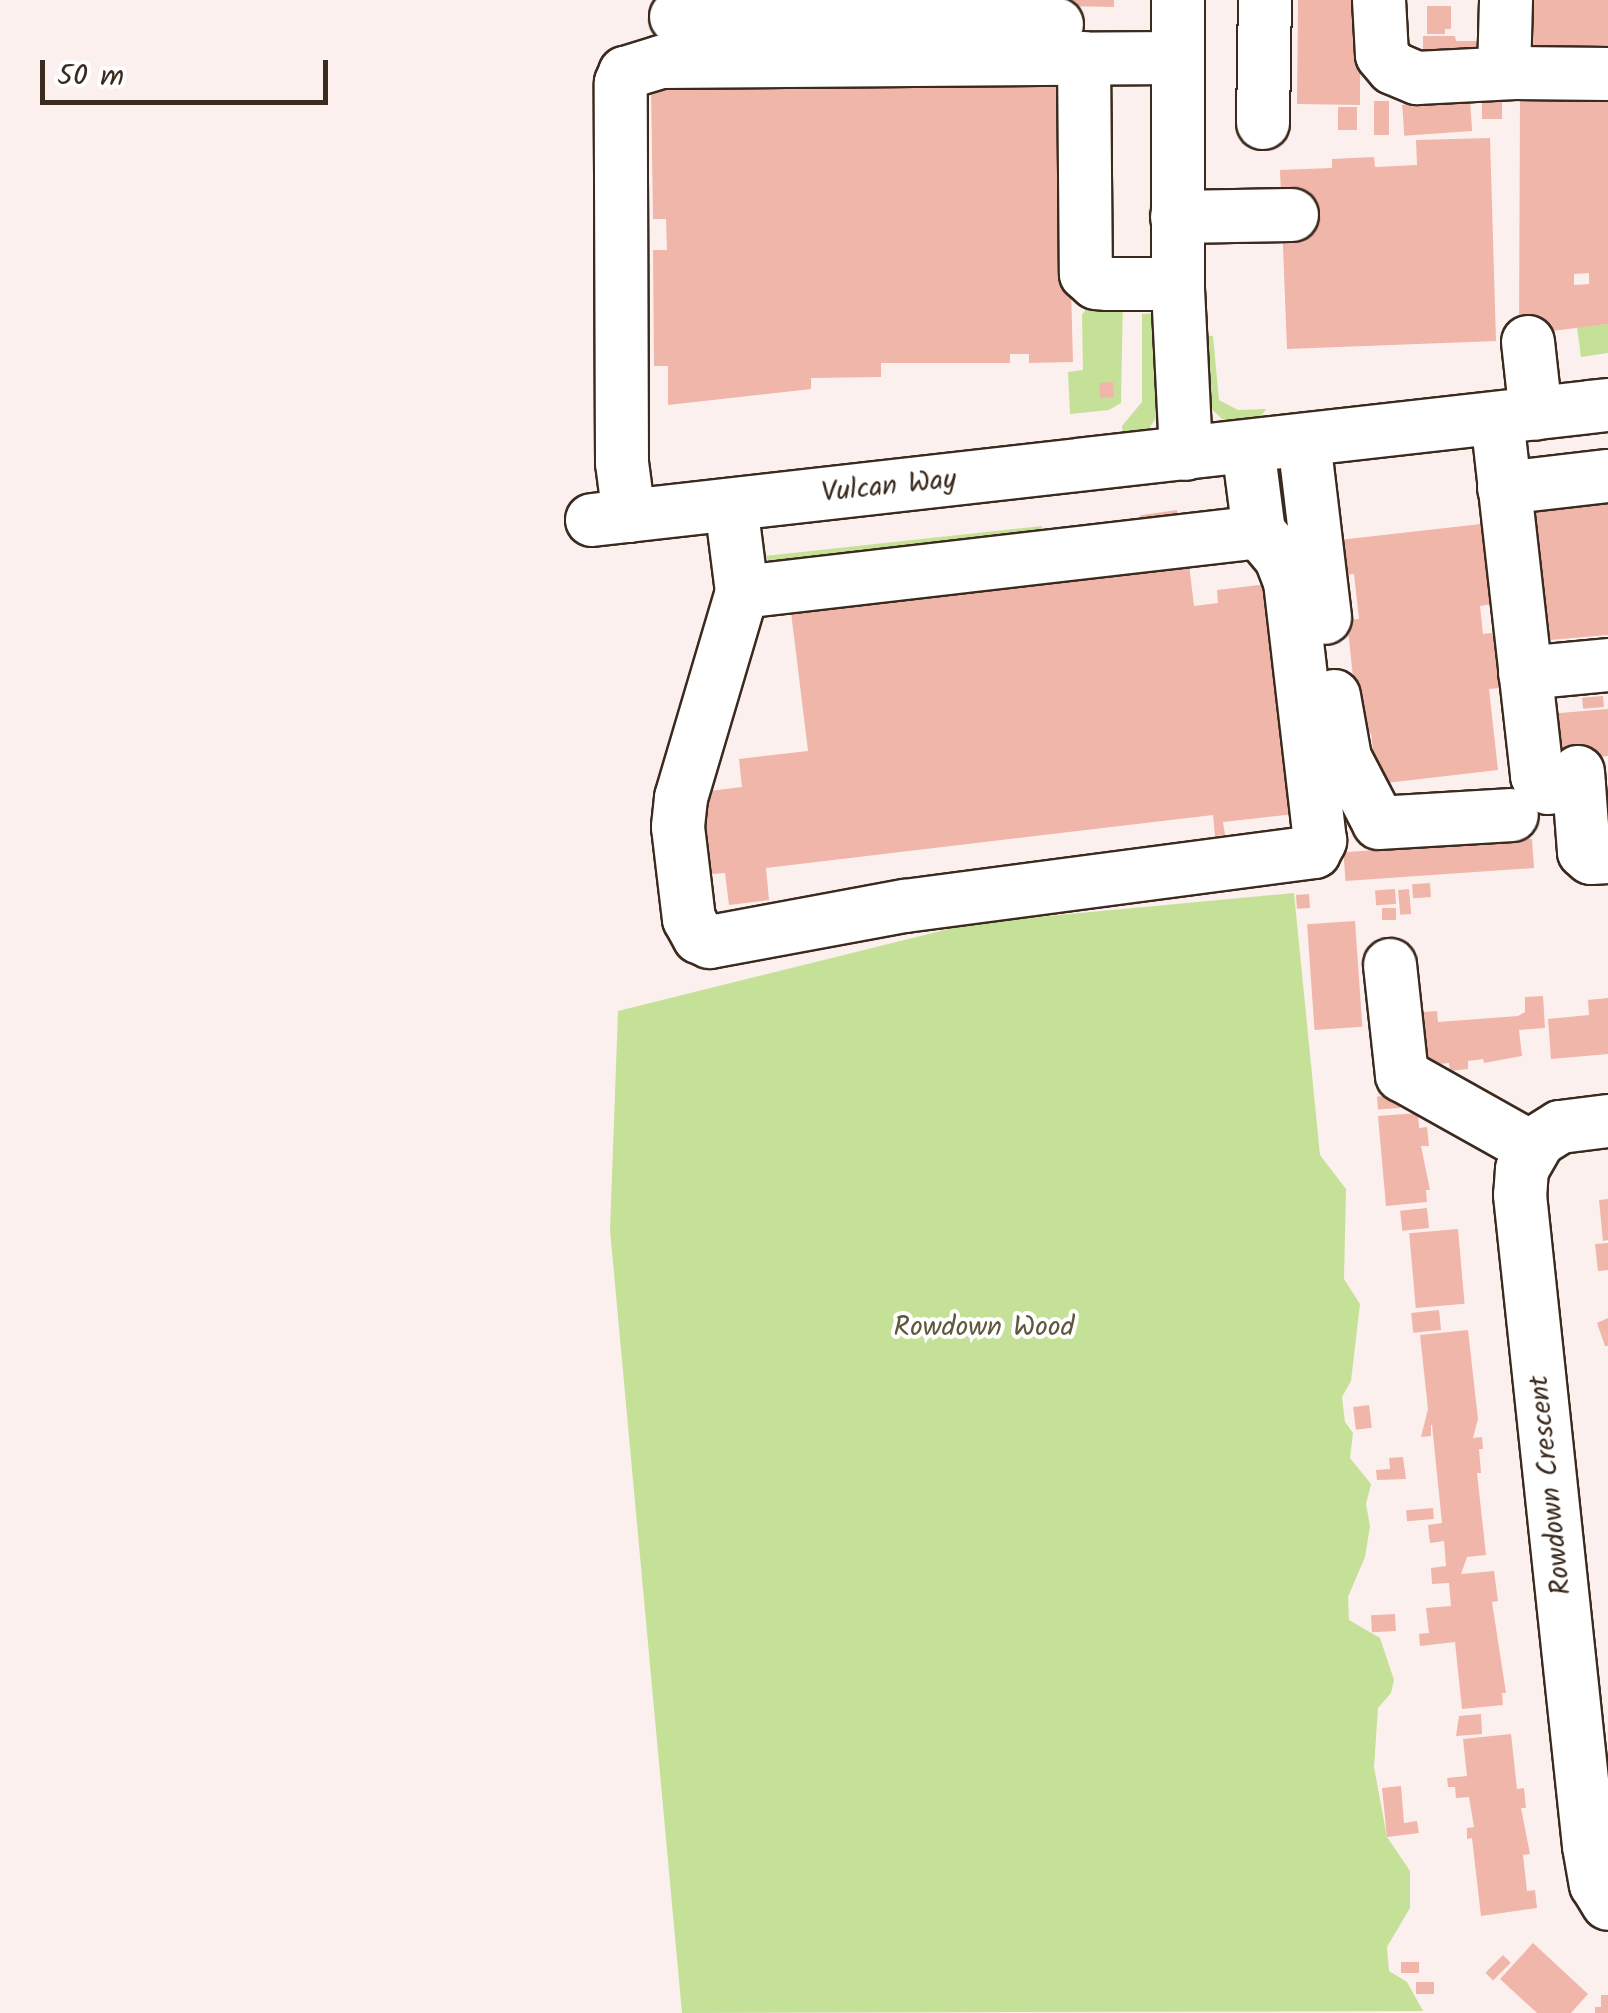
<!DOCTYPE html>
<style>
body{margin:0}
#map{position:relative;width:1608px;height:2013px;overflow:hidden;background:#fcf0ee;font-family:Kalam,sans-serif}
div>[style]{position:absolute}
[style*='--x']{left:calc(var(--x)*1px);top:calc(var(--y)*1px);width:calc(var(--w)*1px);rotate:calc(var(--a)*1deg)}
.green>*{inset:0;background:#c5e198}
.building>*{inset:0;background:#f0b6a9;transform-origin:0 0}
.roads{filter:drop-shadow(2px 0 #3b2a1e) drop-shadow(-2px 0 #3b2a1e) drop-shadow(0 2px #3b2a1e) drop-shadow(0 -2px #3b2a1e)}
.minor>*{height:52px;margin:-26px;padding:0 26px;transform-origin:26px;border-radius:26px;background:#fff}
span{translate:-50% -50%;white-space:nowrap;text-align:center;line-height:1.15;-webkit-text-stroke:8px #fff;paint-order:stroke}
.street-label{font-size:28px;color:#3b2a1e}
.park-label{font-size:28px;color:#5e583c}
.scale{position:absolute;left:40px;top:60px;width:288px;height:45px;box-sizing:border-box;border:5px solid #3b2a1e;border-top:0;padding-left:12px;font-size:30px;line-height:35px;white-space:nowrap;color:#3b2a1e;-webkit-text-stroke:8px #fff;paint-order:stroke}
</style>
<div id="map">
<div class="green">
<i style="clip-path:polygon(1093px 298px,1123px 298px,1121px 403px,1109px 410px,1070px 414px,1068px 372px,1083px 370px,1082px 315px)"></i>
<i style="clip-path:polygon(1155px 313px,1158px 415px,1148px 430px,1124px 443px,1122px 426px,1142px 402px,1142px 314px)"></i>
<i style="clip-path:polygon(1608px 324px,1608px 353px,1581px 357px,1577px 327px)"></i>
<i style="clip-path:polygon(1197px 335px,1213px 336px,1219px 400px,1238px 410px,1266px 409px,1253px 427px,1222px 419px,1206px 404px)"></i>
<i style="clip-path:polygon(1042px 526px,1043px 540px,772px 566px,765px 556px)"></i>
<i style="clip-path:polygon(1294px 893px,1320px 1155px,1346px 1189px,1344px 1279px,1360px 1304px,1351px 1381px,1342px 1397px,1345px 1422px,1353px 1433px,1350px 1458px,1371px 1484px,1366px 1504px,1370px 1526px,1365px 1557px,1348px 1597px,1349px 1620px,1380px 1638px,1394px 1680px,1391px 1693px,1378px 1708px,1374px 1767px,1387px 1837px,1410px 1871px,1410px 1908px,1387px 1947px,1389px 1971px,1407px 1982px,1423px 2011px,682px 2013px,610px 1230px,618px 1011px,973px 923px)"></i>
</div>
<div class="building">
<i style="clip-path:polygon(1015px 0,1114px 0,1114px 7px,1015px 5px)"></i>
<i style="clip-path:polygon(1298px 0,1374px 0,1360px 54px,1360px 105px,1297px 104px)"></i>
<i style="left:1519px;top:0;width:89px;height:59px"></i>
<i style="clip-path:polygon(1427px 6px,1451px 6px,1451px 29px,1445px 29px,1445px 34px,1427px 34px)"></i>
<i style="clip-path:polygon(1423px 36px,1455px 36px,1456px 41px,1493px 41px,1456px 68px,1418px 50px,1423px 50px)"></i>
<i style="clip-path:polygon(1065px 71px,1073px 362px,1029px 363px,1029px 354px,1010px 354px,1010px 363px,881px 363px,881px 377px,811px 378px,811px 389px,668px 405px,668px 366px,654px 366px,653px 250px,667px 250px,666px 219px,653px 219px,651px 85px)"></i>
<i style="left:1482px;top:83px;width:20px;height:36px"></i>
<i style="clip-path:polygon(evenodd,1608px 97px,1608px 324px,1519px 335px,1520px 98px,1608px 97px,1589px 273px,1589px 284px,1574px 285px,1574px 274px,1589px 273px)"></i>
<i style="left:1470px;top:100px;width:31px;height:68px;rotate:86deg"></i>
<i style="left:1374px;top:101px;width:15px;height:34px"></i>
<i style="left:1338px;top:107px;width:19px;height:23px"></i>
<i style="clip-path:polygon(1490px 138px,1496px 341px,1287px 349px,1280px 170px,1332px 168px,1332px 159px,1374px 157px,1375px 167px,1417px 165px,1416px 140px)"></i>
<i style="left:1113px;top:382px;width:15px;height:14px;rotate:86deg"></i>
<i style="clip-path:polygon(1608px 490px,1608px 635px,1539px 641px,1524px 498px)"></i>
<i style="left:1177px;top:510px;width:15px;height:37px;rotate:82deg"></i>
<i style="clip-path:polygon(1490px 523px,1492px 604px,1480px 606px,1483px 634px,1508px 631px,1513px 687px,1489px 689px,1498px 770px,1377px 784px,1371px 733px,1359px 734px,1347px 620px,1359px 619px,1354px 574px,1334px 576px,1330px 541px)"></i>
<i style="clip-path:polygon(1188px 556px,1194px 606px,1218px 603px,1217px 590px,1277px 583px,1303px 813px,1223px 822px,1225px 835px,1215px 836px,1213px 815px,766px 868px,769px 900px,729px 905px,725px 873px,712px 874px,702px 792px,742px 787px,739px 759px,808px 751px,790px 604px)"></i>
<i style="left:1603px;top:696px;width:11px;height:21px;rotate:85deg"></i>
<i style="clip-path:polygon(1608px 709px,1608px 756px,1588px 758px,1588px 749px,1552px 752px,1548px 714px)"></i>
<i style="left:1532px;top:839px;width:29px;height:189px;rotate:86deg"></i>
<i style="left:1430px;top:883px;width:14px;height:18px;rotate:86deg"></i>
<i style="left:1395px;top:889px;width:15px;height:20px;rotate:86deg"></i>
<i style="left:1409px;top:889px;width:25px;height:11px;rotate:85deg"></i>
<i style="left:1309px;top:894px;width:14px;height:13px;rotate:86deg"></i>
<i style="left:1382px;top:908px;width:14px;height:12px"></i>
<i style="left:1355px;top:921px;width:106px;height:48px;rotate:86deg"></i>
<i style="clip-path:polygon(1543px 996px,1545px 1028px,1519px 1030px,1522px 1056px,1484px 1063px,1483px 1059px,1468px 1061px,1468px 1069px,1450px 1071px,1449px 1063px,1415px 1066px,1410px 1013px,1437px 1011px,1438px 1022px,1518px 1016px,1525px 1012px,1525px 997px)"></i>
<i style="clip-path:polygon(1608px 998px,1608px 1054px,1551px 1059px,1548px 1019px,1589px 1015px,1588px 1000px)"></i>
<i style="left:1399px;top:1095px;width:13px;height:22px;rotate:86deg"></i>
<i style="clip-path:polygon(1418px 1113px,1419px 1128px,1427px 1127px,1429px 1146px,1421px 1146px,1430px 1190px,1426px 1190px,1427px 1202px,1386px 1206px,1378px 1116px)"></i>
<i style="clip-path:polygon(1608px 1199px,1608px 1240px,1603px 1241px,1599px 1200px)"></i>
<i style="left:1427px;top:1208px;width:20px;height:27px;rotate:84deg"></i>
<i style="left:1458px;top:1229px;width:75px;height:49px;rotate:85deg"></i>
<i style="clip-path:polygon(1608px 1243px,1608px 1270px,1598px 1271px,1595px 1244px)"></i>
<i style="left:1439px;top:1310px;width:20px;height:28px;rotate:84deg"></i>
<i style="clip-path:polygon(1608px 1318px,1608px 1346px,1605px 1346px,1597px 1323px)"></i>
<i style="clip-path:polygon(1468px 1330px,1478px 1419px,1473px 1438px,1482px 1437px,1483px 1449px,1479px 1449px,1481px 1473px,1477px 1473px,1486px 1555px,1467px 1557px,1461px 1574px,1494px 1571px,1498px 1601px,1492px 1602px,1506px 1693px,1502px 1693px,1503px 1705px,1462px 1709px,1455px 1642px,1420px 1646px,1419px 1634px,1429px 1633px,1426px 1608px,1451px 1606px,1449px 1583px,1432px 1584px,1431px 1568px,1446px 1566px,1444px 1541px,1430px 1543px,1428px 1525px,1442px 1523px,1432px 1425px,1437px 1424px,1431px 1425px,1431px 1418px,1431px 1436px,1421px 1437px,1428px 1409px,1420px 1335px)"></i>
<i style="left:1369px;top:1405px;width:23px;height:16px;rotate:83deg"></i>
<i style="clip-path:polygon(1403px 1457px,1406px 1479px,1377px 1480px,1376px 1470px,1390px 1469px,1389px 1458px)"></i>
<i style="left:1433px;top:1508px;width:11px;height:27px;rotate:85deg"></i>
<i style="left:1395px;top:1614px;width:17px;height:24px;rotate:87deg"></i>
<i style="clip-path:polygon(1481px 1714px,1482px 1734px,1456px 1736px,1459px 1716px)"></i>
<i style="clip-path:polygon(1511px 1734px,1517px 1789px,1524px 1788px,1526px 1808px,1521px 1808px,1530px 1854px,1523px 1855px,1527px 1891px,1535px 1890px,1537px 1908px,1481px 1916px,1472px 1838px,1467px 1839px,1467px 1828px,1474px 1827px,1469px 1797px,1456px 1798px,1455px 1787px,1448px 1787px,1447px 1778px,1467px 1776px,1463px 1739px)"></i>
<i style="clip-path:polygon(1401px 1786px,1404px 1823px,1417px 1821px,1419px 1833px,1387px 1837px,1382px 1788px)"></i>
<i style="clip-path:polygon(1533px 1943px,1588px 1994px,1571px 2013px,1537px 2013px,1500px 1979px)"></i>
<i style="left:1503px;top:1955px;width:11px;height:25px;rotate:45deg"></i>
<i style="left:1401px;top:1962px;width:18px;height:11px"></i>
<i style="left:1434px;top:1982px;width:12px;height:18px;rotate:90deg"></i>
<i style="clip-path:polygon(1601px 1995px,1608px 1995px,1608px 2013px,1595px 2013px,1595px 2007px,1601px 2007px)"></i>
</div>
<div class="roads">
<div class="minor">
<i style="--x:1178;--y:0;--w:289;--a:90"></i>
<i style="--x:1178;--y:289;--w:165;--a:87.2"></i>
<i style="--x:1379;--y:0;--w:55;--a:86.9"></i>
<i style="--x:1382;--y:55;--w:17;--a:50"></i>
<i style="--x:1393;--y:68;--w:26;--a:23"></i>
<i style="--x:1417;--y:78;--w:98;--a:-2.9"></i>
<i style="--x:1515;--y:73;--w:93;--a:0.6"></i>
<i style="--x:676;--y:17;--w:381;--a:1.1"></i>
<i style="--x:1084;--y:58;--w:216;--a:89.5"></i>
<i style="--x:1086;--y:274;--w:13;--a:42"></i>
<i style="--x:1096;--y:283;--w:12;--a:5"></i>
<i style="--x:1108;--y:284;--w:70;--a:0"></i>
<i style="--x:1504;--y:73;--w:73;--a:-88.4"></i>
<i style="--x:1263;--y:123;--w:123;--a:-89.1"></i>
<i style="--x:1177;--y:217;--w:115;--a:-1"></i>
<i style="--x:1528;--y:342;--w:72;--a:83.7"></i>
<i style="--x:1497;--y:418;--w:360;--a:83.6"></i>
<i style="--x:1537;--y:776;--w:16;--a:47"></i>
<i style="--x:1548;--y:788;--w:31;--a:-6"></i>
<i style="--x:1304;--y:441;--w:178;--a:83.2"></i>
<i style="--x:1504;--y:488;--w:105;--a:-6.6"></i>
<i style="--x:731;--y:505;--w:88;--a:82.8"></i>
<i style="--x:742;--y:592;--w:215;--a:106.5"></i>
<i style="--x:681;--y:798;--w:29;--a:96"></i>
<i style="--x:678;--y:827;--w:93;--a:83.2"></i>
<i style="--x:689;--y:919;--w:21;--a:61"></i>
<i style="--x:699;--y:937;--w:12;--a:24"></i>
<i style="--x:710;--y:942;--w:198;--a:-10.5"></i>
<i style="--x:905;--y:906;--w:413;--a:-7.5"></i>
<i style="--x:1314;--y:852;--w:13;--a:-61"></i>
<i style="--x:1320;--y:841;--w:261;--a:-96.6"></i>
<i style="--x:1290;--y:582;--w:26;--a:-111"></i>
<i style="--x:1281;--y:558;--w:34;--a:-130"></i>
<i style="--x:1259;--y:532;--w:86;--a:-97.4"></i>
<i style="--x:629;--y:516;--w:53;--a:-97.5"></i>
<i style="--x:622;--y:463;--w:380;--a:-90.2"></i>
<i style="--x:621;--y:83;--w:11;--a:-68"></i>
<i style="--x:625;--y:73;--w:38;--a:-17"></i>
<i style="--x:661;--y:62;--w:517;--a:-0.44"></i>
<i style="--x:592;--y:520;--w:1022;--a:-6.46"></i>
<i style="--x:742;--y:592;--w:520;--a:-6.62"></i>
<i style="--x:1525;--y:673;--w:83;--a:-5.5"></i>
<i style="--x:1334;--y:696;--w:63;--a:79.9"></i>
<i style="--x:1345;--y:758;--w:73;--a:62.4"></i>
<i style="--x:1379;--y:823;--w:133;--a:-3.4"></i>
<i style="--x:1578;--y:772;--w:80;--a:85.7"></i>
<i style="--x:1584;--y:852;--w:9;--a:41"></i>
<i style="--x:1591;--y:858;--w:17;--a:-3"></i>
<i style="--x:1390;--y:965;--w:111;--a:83.8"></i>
<i style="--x:1402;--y:1075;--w:149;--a:29.3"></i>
<i style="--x:1608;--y:1121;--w:48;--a:172.9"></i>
<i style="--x:1560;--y:1127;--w:25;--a:148"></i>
<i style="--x:1539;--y:1140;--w:34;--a:120"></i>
<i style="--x:1522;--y:1169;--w:26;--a:94"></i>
<i style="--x:1520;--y:1195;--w:655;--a:83.95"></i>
<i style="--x:1589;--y:1846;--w:39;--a:80"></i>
<i style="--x:1596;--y:1884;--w:23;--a:59"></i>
</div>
</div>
<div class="street-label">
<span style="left:889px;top:487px;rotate:-6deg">Vulcan Way</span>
<span style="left:1551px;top:1485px;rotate:-96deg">Rowdown Crescent</span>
</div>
<div class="park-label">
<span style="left:984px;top:1328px">Rowdown Wood</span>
</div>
<div class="scale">50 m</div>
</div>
